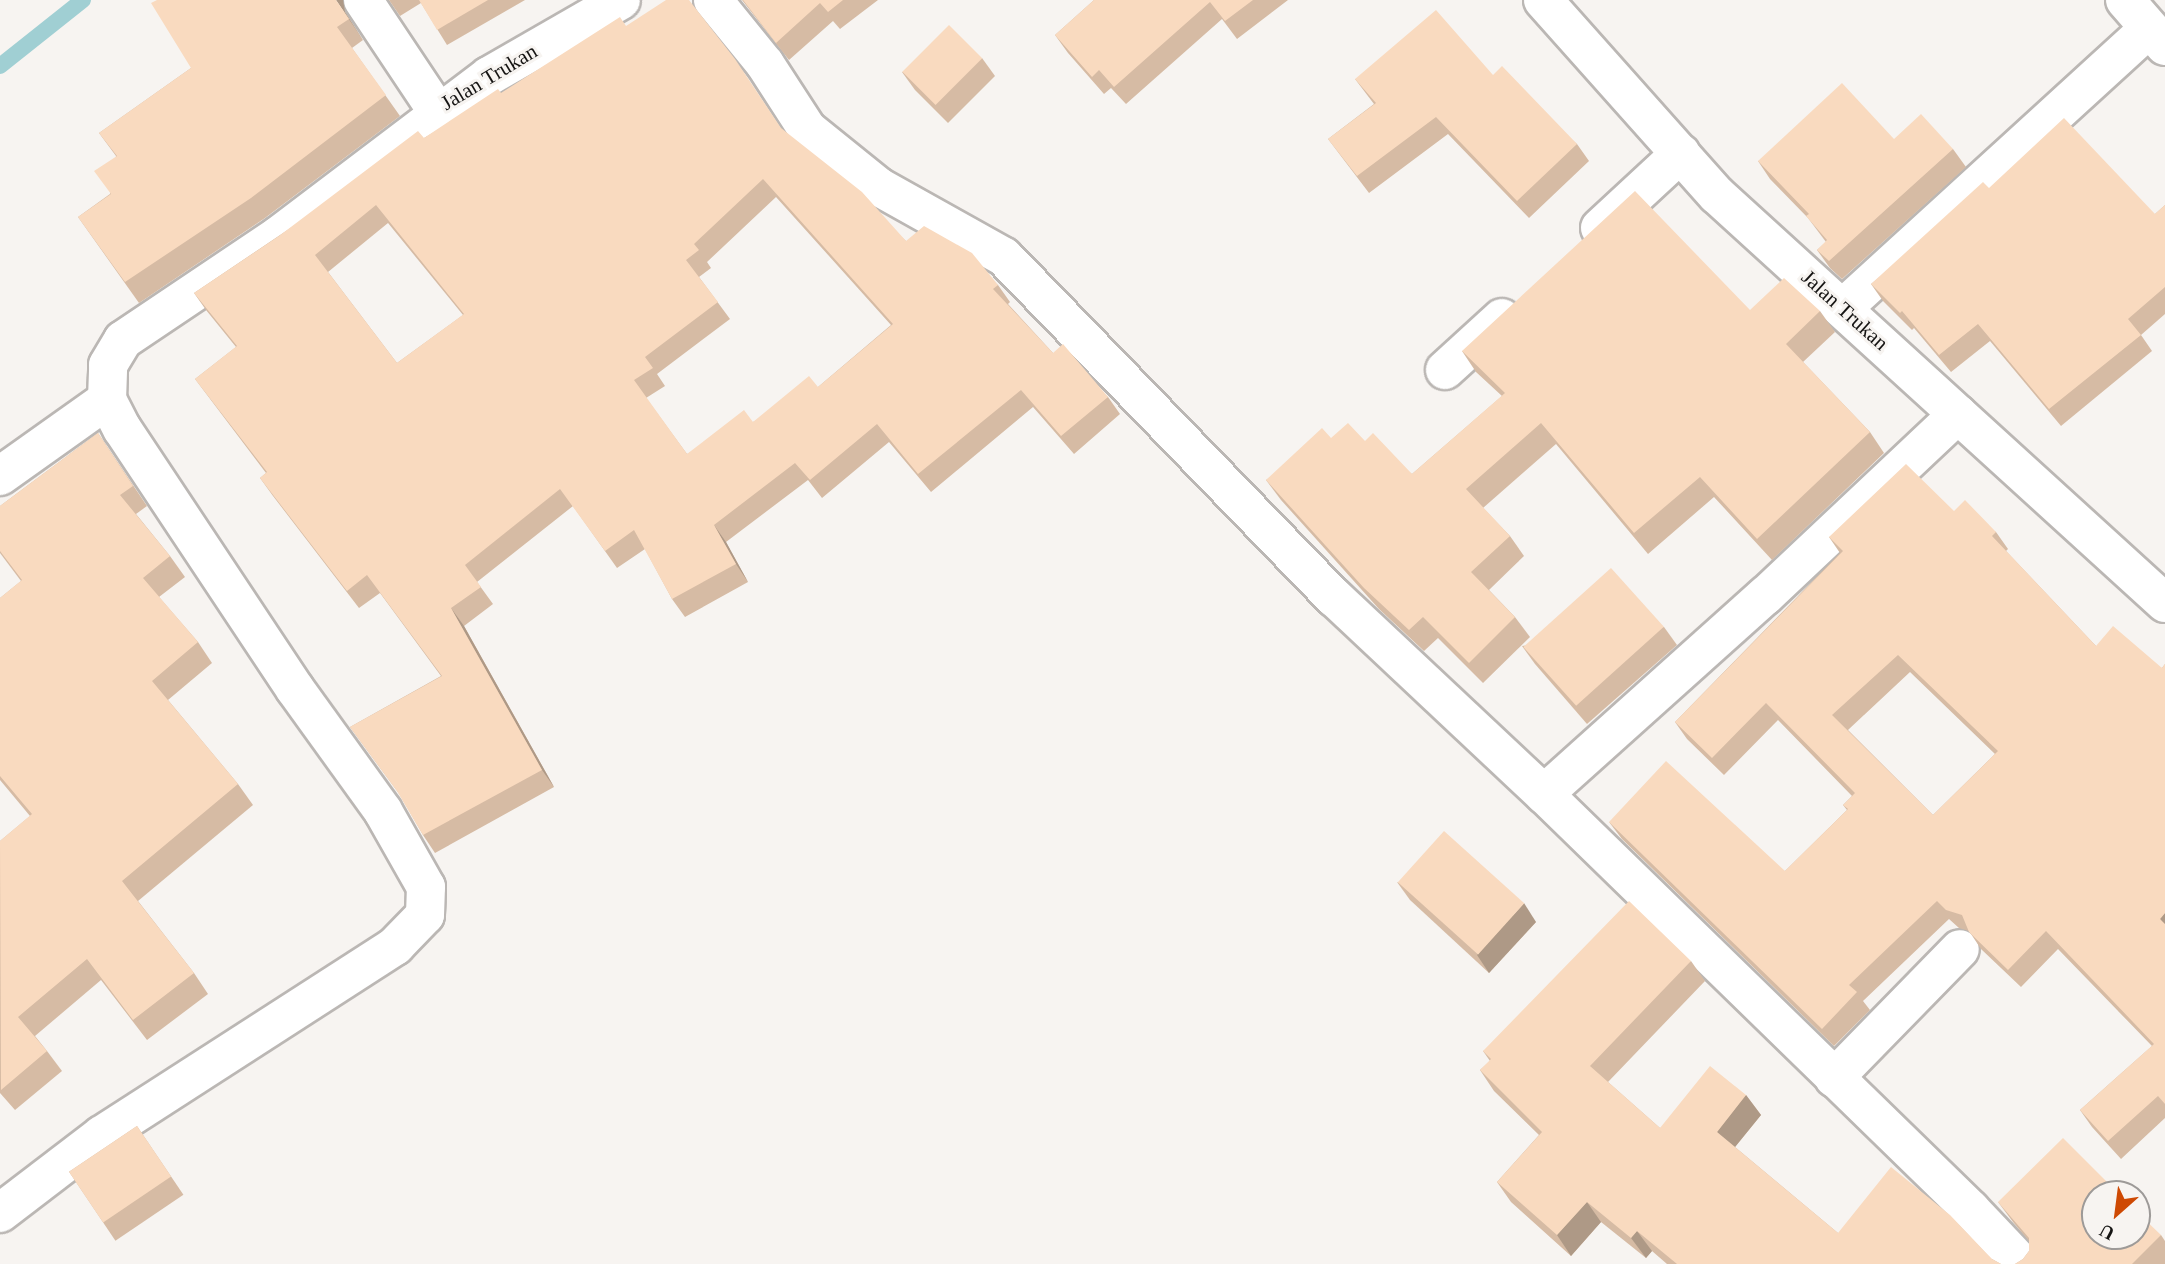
<!DOCTYPE html>
<style>
body{margin:0}
#map{position:relative;width:2165px;height:1264px;overflow:hidden;background:#f7f4f1;font-family:"Times New Roman",serif}
div>[style]{position:absolute}
[style*='--x']{left:calc(var(--x)*1px);top:calc(var(--y)*1px);width:calc(var(--w)*1px);rotate:calc(var(--a)*1deg)}
.stream>*{height:16px;margin:-8px;padding:0 8px;transform-origin:8px;border-radius:8px;background:#a0cfd3}
.roads{filter:drop-shadow(2px 0 #bbb7b4) drop-shadow(-2px 0 #bbb7b4) drop-shadow(0 2px #bbb7b4) drop-shadow(0 -2px #bbb7b4)}
.street>*{height:38px;margin:-19px;padding:0 19px;transform-origin:19px;border-radius:19px;background:#fff}
.secondary>*{height:38px;margin:-19px;padding:0 19px;transform-origin:19px;border-radius:19px;background:#fff}
.wall>*{inset:0;background:#d6bba4;transform-origin:0 0}
.shaded-wall>*{inset:0;background:#ae9986}
.building>*{inset:0;background:#f9dabf;transform-origin:0 0}
span{translate:-50% -50%;white-space:nowrap;text-align:center;line-height:1.15;-webkit-text-stroke:6px #f7f4f1;paint-order:stroke}
.street-label{font-size:21px;color:#151413}
.north{position:absolute;left:2081px;top:1180px;width:70px;height:70px;box-sizing:border-box;background:#f7f4f1;border:2px solid #9d9a98;border-radius:50%;rotate:208deg;font-size:19px;font-weight:700;line-height:28px;text-align:center;color:#151413}
.north::after{content:'';display:block;margin:auto;width:24px;height:32px;background:#ce4903;clip-path:polygon(50% 0,100% 100%,50% 72%,0 100%)}
</style>
<div id="map">
<div class="stream">
<i style="--x:0;--y:66;--w:106;--a:-38.5"></i>
</div>
<div class="roads">
<div class="street">
<i style="--x:713;--y:0;--w:82;--a:50.9"></i>
<i style="--x:765;--y:64;--w:77;--a:57.1"></i>
<i style="--x:807;--y:129;--w:92;--a:38.9"></i>
<i style="--x:879;--y:187;--w:143;--a:29.2"></i>
<i style="--x:1004;--y:257;--w:475;--a:45.9"></i>
<i style="--x:1335;--y:598;--w:287;--a:43.2"></i>
<i style="--x:1544;--y:794;--w:596;--a:44.25"></i>
<i style="--x:1971;--y:1210;--w:74;--a:46.6"></i>
<i style="--x:2125;--y:0;--w:61;--a:49"></i>
<i style="--x:1600;--y:228;--w:110;--a:-42.8"></i>
<i style="--x:1843;--y:308;--w:414;--a:-42.4"></i>
<i style="--x:1445;--y:370;--w:77;--a:-42.4"></i>
<i style="--x:0;--y:476;--w:131;--a:-35.4"></i>
<i style="--x:1544;--y:794;--w:297;--a:-41.9"></i>
<i style="--x:1765;--y:596;--w:265;--a:-43.3"></i>
<i style="--x:1834;--y:1078;--w:180;--a:-45.7"></i>
<i style="--x:0;--y:1213;--w:128;--a:-37.4"></i>
<i style="--x:102;--y:1135;--w:349;--a:-32.8"></i>
<i style="--x:395;--y:946;--w:43;--a:-45.9"></i>
<i style="--x:425;--y:915;--w:28;--a:-88"></i>
<i style="--x:426;--y:887;--w:87;--a:-119.5"></i>
<i style="--x:383;--y:811;--w:150;--a:-125.8"></i>
<i style="--x:295;--y:689;--w:312;--a:-123.6"></i>
<i style="--x:122;--y:429;--w:33;--a:-117"></i>
<i style="--x:107;--y:400;--w:35;--a:-88"></i>
<i style="--x:108;--y:365;--w:29;--a:-59"></i>
<i style="--x:123;--y:340;--w:187;--a:-33.9"></i>
<i style="--x:278;--y:236;--w:202;--a:-37.2"></i>
</div>
<div class="secondary">
<i style="--x:363;--y:0;--w:137;--a:56.3"></i>
<i style="--x:439;--y:114;--w:63;--a:-37.2"></i>
<i style="--x:489;--y:76;--w:152;--a:-29.9"></i>
<i style="--x:1543;--y:0;--w:261;--a:48.3"></i>
<i style="--x:1717;--y:195;--w:606;--a:42.32"></i>
</div>
</div>
<div class="wall">
<i style="clip-path:polygon(389px 0,525px 0,447px 45px,421px 3px,400px 16px)"></i>
<i style="clip-path:polygon(742px 0,878px 0,840px 29px,833px 21px,789px 60px)"></i>
<i style="clip-path:polygon(1094px 0,1288px 0,1237px 39px,1222px 19px,1126px 104px,1111px 88px,1104px 94px,1068px 53px,1055px 35px)"></i>
<i style="clip-path:polygon(345px 12px,363px 40px,352px 48px,400px 116px,265px 218px,139px 303px,78px 217px,110px 194px,116px 156px,99px 133px,191px 68px)"></i>
<i style="clip-path:polygon(evenodd,626px 26px,782px 129px,906px 241px,998px 285px,1010px 302px,1008px 304px,1053px 353px,1108px 397px,1120px 414px,1074px 454px,1033px 407px,931px 492px,889px 442px,822px 498px,808px 480px,726px 542px,748px 582px,685px 617px,672px 599px,645px 549px,617px 568px,573px 506px,477px 582px,493px 604px,464px 626px,554px 787px,435px 853px,423px 835px,400px 795px,350px 727px,441px 676px,380px 593px,359px 608px,273px 496px,260px 478px,266px 473px,195px 379px,236px 347px,206px 310px,194px 293px,424px 138px,501px 93px,626px 26px,776px 197px,891px 325px,818px 387px,753px 422px,687px 454px,646px 398px,665px 386px,657px 374px,730px 319px,699px 277px,711px 268px,707px 262px,776px 197px,626px 26px,388px 223px,463px 315px,397px 363px,328px 272px,388px 223px)"></i>
<i style="clip-path:polygon(982px 58px,995px 76px,948px 123px,915px 90px,902px 72px)"></i>
<i style="clip-path:polygon(1493px 75px,1577px 144px,1589px 161px,1529px 218px,1448px 134px,1369px 193px,1328px 139px,1374px 104px,1355px 79px)"></i>
<i style="clip-path:polygon(1894px 139px,1953px 149px,1966px 167px,1842px 279px,1830px 268px,1817px 250px,1826px 242px,1808px 218px,1770px 179px,1758px 161px)"></i>
<i style="clip-path:polygon(1989px 188px,2155px 214px,2165px 205px,2165px 314px,2141px 335px,2152px 351px,2061px 426px,1990px 341px,1951px 372px,1914px 328px,1912px 330px,1883px 301px,1871px 284px)"></i>
<i style="clip-path:polygon(1750px 310px,1820px 311px,1835px 332px,1803px 362px,1870px 432px,1884px 453px,1772px 560px,1714px 497px,1648px 554px,1556px 444px,1483px 508px,1510px 536px,1524px 556px,1489px 590px,1515px 617px,1530px 637px,1483px 683px,1438px 638px,1424px 651px,1379px 609px,1281px 500px,1266px 480px,1331px 438px,1365px 441px,1412px 474px,1502px 396px,1476px 372px,1462px 351px)"></i>
<i style="clip-path:polygon(98px 433px,147px 506px,136px 514px,170px 556px,185px 577px,159px 597px,198px 642px,212px 663px,168px 700px,238px 784px,253px 805px,138px 901px,194px 973px,208px 994px,147px 1040px,101px 980px,35px 1036px,47px 1051px,62px 1071px,15px 1110px,0 1093px,0 841px,30px 816px,0 780px,0 598px,21px 581px,0 553px,0 506px)"></i>
<i style="clip-path:polygon(evenodd,1954px 511px,1996px 532px,2008px 549px,2006px 551px,2096px 646px,2162px 668px,2165px 664px,2165px 1118px,2121px 1159px,2092px 1127px,2080px 1110px,2152px 1046px,2058px 949px,2021px 987px,1981px 949px,1969px 931px,1959px 928px,1949px 919px,1863px 1001px,1870px 1010px,1834px 1046px,1622px 839px,1609px 822px,1785px 871px,1847px 810px,1843px 805px,1852px 796px,1778px 720px,1724px 775px,1687px 739px,1675px 722px,1840px 553px,1829px 537px,1954px 511px,1910px 672px,1995px 754px,1933px 815px,1848px 730px,1910px 672px)"></i>
<i style="clip-path:polygon(1664px 627px,1677px 645px,1587px 724px,1535px 664px,1522px 646px)"></i>
<i style="clip-path:polygon(1397px 882px,1536px 922px,1489px 973px,1410px 900px)"></i>
<i style="clip-path:polygon(1691px 961px,1705px 981px,1608px 1082px,1660px 1128px,1746px 1095px,1761px 1115px,1735px 1147px,1838px 1233px,1992px 1259px,2001px 1264px,1667px 1264px,1652px 1251px,1646px 1258px,1601px 1222px,1571px 1256px,1511px 1202px,1497px 1182px,1539px 1135px,1494px 1091px,1480px 1070px,1490px 1061px,1483px 1051px)"></i>
<i style="left:137px;top:1126px;width:83px;height:82px;rotate:56deg"></i>
<i style="clip-path:polygon(1998px 1202px,2161px 1235px,2165px 1241px,2165px 1264px,2015px 1264px,2023px 1259px,2029px 1251px,2029px 1241px,2013px 1222px)"></i>
</div>
<div class="shaded-wall">
<i style="clip-path:polygon(336px 0,343px 0,345px 12px,363px 40px)"></i>
<i style="clip-path:polygon(714px 525px,726px 542px,748px 582px,736px 564px)"></i>
<i style="clip-path:polygon(451px 608px,464px 626px,554px 787px,542px 770px)"></i>
<i style="clip-path:polygon(1524px 903px,1536px 922px,1489px 973px,1477px 955px)"></i>
<i style="clip-path:polygon(2165px 913px,2165px 926px,2160px 919px)"></i>
<i style="clip-path:polygon(1746px 1095px,1761px 1115px,1731px 1152px,1717px 1132px)"></i>
<i style="clip-path:polygon(1587px 1202px,1601px 1222px,1571px 1256px,1557px 1235px)"></i>
<i style="clip-path:polygon(1637px 1231px,1652px 1251px,1646px 1258px,1631px 1238px)"></i>
</div>
<div class="building">
<i style="clip-path:polygon(157px 0,336px 0,349px 19px,337px 27px,386px 95px,251px 198px,125px 282px,78px 217px,111px 194px,94px 171px,117px 156px,99px 133px,191px 68px,151px 3px)"></i>
<i style="clip-path:polygon(419px 0,488px 0,437px 30px)"></i>
<i style="clip-path:polygon(evenodd,666px 0,689px 0,735px 59px,781px 128px,862px 192px,906px 241px,924px 226px,972px 253px,998px 285px,993px 289px,1053px 353px,1063px 344px,1108px 397px,1061px 436px,1021px 390px,918px 474px,877px 424px,810px 480px,795px 463px,714px 525px,736px 564px,672px 599px,634px 530px,605px 551px,560px 489px,465px 565px,481px 587px,451px 608px,542px 770px,423px 835px,397px 791px,350px 727px,442px 676px,367px 575px,347px 591px,260px 478px,267px 472px,195px 379px,237px 346px,194px 293px,279px 236px,418px 131px,424px 138px,498px 89px,501px 93px,620px 17px,626px 26px,666px 0,763px 179px,893px 324px,818px 387px,809px 376px,753px 422px,744px 410px,687px 454px,634px 380px,653px 368px,645px 357px,718px 302px,686px 260px,699px 250px,694px 244px,763px 179px,666px 0,376px 205px,464px 314px,397px 363px,315px 255px,376px 205px)"></i>
<i style="clip-path:polygon(743px 0,843px 0,828px 12px,820px 3px,776px 43px)"></i>
<i style="clip-path:polygon(1094px 0,1253px 0,1225px 21px,1210px 2px,1114px 87px,1099px 70px,1092px 77px,1055px 35px)"></i>
<i style="clip-path:polygon(1436px 10px,1493px 75px,1502px 66px,1577px 144px,1517px 201px,1436px 117px,1357px 176px,1328px 139px,1376px 103px,1355px 79px)"></i>
<i style="left:949px;top:25px;width:47px;height:66px;rotate:45deg"></i>
<i style="clip-path:polygon(1842px 83px,1894px 139px,1921px 114px,1953px 149px,1829px 261px,1817px 250px,1827px 240px,1806px 216px,1809px 214px,1758px 161px)"></i>
<i style="clip-path:polygon(2064px 118px,2155px 214px,2165px 205px,2165px 287px,2128px 319px,2141px 335px,2049px 409px,1978px 324px,1939px 355px,1902px 311px,1900px 313px,1871px 284px,1983px 182px,1989px 188px)"></i>
<i style="clip-path:polygon(1635px 191px,1750px 310px,1784px 278px,1820px 311px,1786px 344px,1870px 432px,1757px 539px,1700px 477px,1634px 533px,1541px 423px,1466px 489px,1510px 536px,1471px 572px,1515px 617px,1469px 663px,1423px 617px,1409px 630px,1364px 588px,1266px 480px,1322px 428px,1331px 438px,1348px 423px,1365px 441px,1373px 433px,1412px 474px,1505px 393px,1462px 351px)"></i>
<i style="clip-path:polygon(98px 433px,133px 486px,120px 495px,170px 556px,143px 578px,198px 642px,152px 681px,238px 784px,122px 881px,194px 973px,133px 1020px,87px 959px,18px 1017px,47px 1051px,1px 1090px,0 841px,32px 814px,0 776px,0 598px,22px 580px,0 551px,0 506px)"></i>
<i style="clip-path:polygon(evenodd,1906px 464px,1954px 511px,1965px 500px,1996px 532px,1992px 536px,2096px 646px,2113px 626px,2162px 668px,2165px 664px,2165px 913px,2160px 919px,2165px 924px,2165px 1104px,2158px 1096px,2108px 1141px,2080px 1110px,2154px 1044px,2046px 931px,2008px 970px,1969px 932px,1962px 915px,1946px 910px,1937px 901px,1849px 985px,1857px 992px,1822px 1029px,1609px 822px,1666px 761px,1785px 871px,1848px 809px,1843px 805px,1855px 793px,1766px 703px,1712px 758px,1675px 722px,1843px 551px,1829px 537px,1906px 464px,1898px 655px,1998px 751px,1933px 815px,1832px 715px,1898px 655px)"></i>
<i style="left:1611px;top:568px;width:79px;height:118px;rotate:48deg"></i>
<i style="left:1444px;top:831px;width:108px;height:69px;rotate:42deg"></i>
<i style="clip-path:polygon(1629px 901px,1691px 961px,1590px 1066px,1660px 1128px,1710px 1066px,1746px 1095px,1717px 1132px,1838px 1233px,1891px 1167px,1950px 1215px,1992px 1259px,2001px 1264px,1677px 1264px,1637px 1231px,1631px 1238px,1587px 1202px,1557px 1235px,1497px 1182px,1542px 1132px,1480px 1070px,1491px 1059px,1483px 1051px)"></i>
<i style="left:137px;top:1126px;width:61px;height:82px;rotate:56deg"></i>
<i style="clip-path:polygon(2063px 1138px,2119px 1194px,2095px 1194px,2095px 1236px,2137px 1236px,2137px 1212px,2161px 1235px,2132px 1264px,2015px 1264px,2023px 1259px,2029px 1251px,2029px 1238px,1998px 1202px)"></i>
</div>
<div class="street-label">
<span style="left:489px;top:77px;rotate:-31deg">Jalan Trukan</span>
<span style="left:1845px;top:310px;rotate:42deg">Jalan Trukan</span>
</div>
<div class="north">U</div>
</div>
